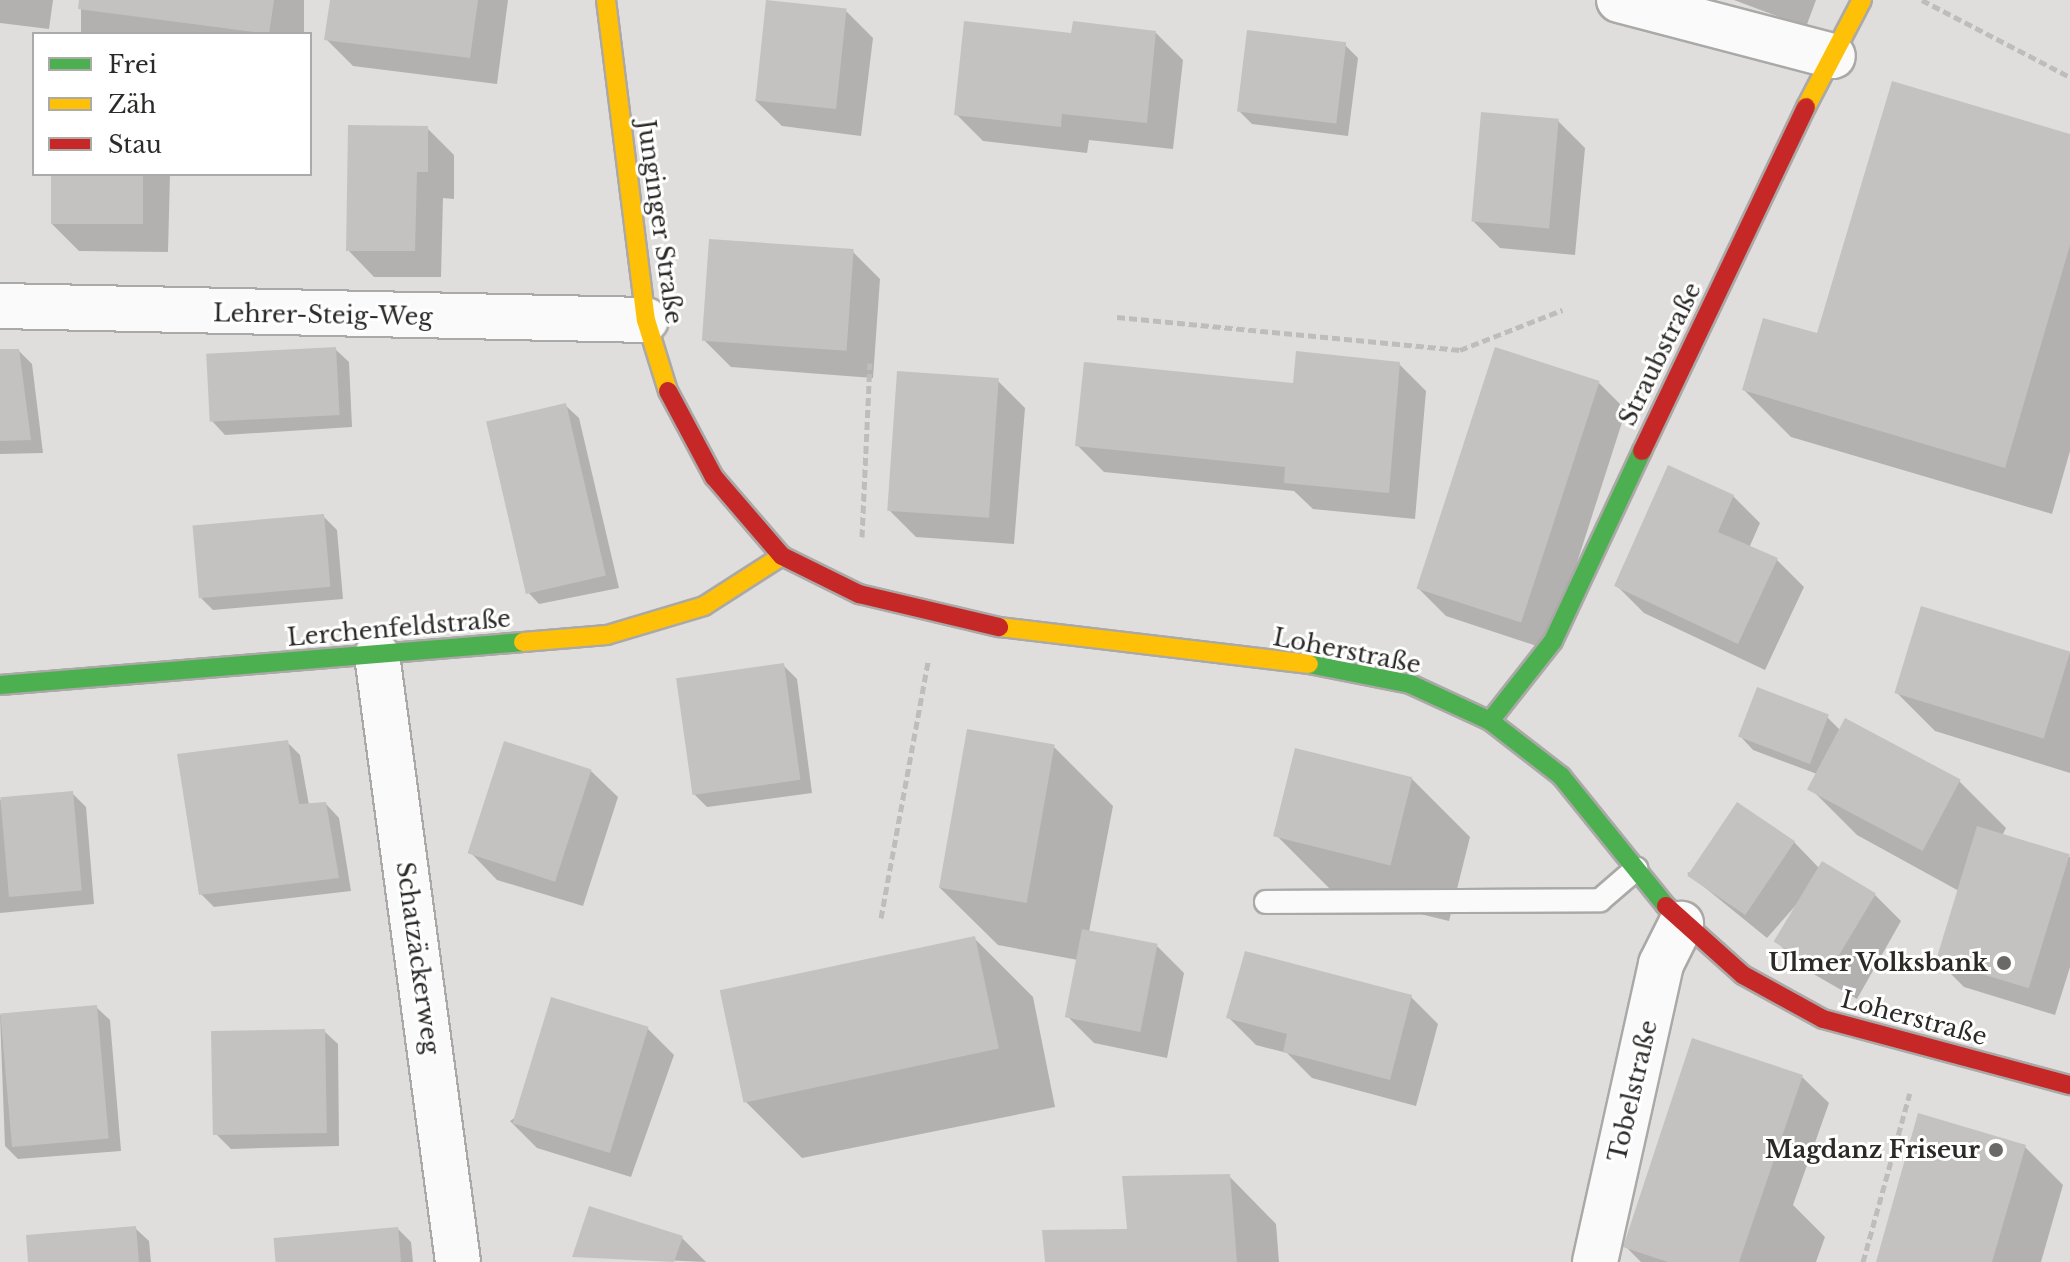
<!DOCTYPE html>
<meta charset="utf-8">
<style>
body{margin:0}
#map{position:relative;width:2070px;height:1262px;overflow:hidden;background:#e0dedc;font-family:"Libre Baskerville",serif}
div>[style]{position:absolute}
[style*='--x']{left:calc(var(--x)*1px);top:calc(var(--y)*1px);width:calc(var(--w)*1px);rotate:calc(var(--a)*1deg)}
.shadow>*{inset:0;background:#0003;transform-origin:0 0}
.building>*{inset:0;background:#c4c2c1;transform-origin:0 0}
.path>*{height:5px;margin-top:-2.5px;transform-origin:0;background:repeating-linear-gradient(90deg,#bebdbc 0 8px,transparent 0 12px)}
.roads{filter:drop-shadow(2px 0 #aaa9a7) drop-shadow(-2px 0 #aaa9a7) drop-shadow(0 2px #aaa9a7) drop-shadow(0 -2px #aaa9a7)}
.lane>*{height:22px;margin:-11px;padding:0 11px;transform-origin:11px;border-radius:11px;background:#fafafa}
.street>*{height:44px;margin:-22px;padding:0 22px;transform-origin:22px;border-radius:22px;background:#fafafa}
.fast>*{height:18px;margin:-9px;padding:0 9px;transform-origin:9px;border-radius:9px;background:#4caf50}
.slow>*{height:18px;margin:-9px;padding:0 9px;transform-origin:9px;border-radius:9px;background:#ffc107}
.jam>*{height:18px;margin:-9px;padding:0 9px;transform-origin:9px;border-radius:9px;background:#c62828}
.dots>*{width:22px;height:22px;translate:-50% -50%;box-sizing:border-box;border:4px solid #fff;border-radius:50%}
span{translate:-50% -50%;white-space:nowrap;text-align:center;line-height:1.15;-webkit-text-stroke:6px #fff;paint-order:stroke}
.street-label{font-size:24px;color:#2b2a29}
.poi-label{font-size:24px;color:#2b2a29;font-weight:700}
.right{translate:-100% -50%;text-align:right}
.legend{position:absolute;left:32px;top:32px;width:280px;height:144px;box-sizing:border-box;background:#fff;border:2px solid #aaaaa9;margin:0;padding:10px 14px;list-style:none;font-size:24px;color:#2b2a29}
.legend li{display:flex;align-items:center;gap:16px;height:40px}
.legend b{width:40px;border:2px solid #aaaaa9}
</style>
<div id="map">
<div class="shadow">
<i style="clip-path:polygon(0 0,53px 0,49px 29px,0 23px)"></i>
<i style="left:81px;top:0;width:223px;height:42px"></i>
<i style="clip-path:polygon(332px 0,508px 0,497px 84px,353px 66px,326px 39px)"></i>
<i style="clip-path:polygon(1734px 0,1816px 0,1806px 27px)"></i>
<i style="clip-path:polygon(846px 11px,873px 38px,861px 136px,782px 126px,755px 100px)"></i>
<i style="clip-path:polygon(1156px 33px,1183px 60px,1173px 149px,1089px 140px,1087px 153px,983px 141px,956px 114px,1073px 35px)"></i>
<i style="clip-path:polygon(1345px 45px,1358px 58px,1348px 136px,1252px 124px,1238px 110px)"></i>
<i style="clip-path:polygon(1558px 121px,1585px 148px,1575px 255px,1500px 248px,1473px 221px)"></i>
<i style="clip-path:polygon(427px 128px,454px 155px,454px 199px,443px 198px,441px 277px,374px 277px,348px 250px)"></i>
<i style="clip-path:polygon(2070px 136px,2070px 451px,2052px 514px,1791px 437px,1744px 390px)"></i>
<i style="clip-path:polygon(53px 174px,170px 174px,168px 252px,79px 251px,52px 224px)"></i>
<i style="clip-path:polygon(853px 252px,880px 279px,873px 378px,731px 367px,704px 340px)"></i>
<i style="clip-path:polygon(335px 349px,349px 362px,352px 427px,225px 435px,212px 421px)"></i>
<i style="clip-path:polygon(0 351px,19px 351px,32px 364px,43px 453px,0 454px)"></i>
<i style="clip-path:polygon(1399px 364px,1426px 391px,1415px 519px,1313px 509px,1294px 491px,1104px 472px,1077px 445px)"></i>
<i style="clip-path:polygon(998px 381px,1025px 408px,1014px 544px,916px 537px,889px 510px)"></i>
<i style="clip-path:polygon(1599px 383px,1626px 410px,1549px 650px,1446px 616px,1419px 589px)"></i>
<i style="clip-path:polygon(565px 405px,579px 418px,619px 588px,539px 604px,526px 590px)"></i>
<i style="clip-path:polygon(1733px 496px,1760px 523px,1749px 548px,1777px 560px,1804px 587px,1765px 670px,1644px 613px,1617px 586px)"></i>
<i style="clip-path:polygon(323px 516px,337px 530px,343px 599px,213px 610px,199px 596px)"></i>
<i style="clip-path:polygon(1922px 609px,2070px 654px,2070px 773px,1935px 731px,1897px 693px)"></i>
<i style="clip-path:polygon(783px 665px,797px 679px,812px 793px,707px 807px,694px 794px)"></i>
<i style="clip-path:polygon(1827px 717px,1841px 731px,1959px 781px,2006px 828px,2002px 836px,2070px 857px,2070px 967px,2055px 1015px,1964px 987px,1937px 960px,1959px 891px,1857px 835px,1810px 788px,1817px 774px,1753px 750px,1740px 736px)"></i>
<i style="clip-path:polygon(287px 742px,300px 755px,309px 805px,326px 804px,339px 818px,351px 891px,214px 907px,201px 894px)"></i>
<i style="clip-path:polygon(1054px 747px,1113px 806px,1089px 932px,1157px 946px,1184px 973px,1167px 1058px,1094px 1043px,1067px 1016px,1078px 960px,998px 945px,939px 887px)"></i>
<i style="clip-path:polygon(591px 771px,618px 797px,583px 906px,497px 880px,471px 853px)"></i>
<i style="clip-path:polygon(1411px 778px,1470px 837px,1449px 921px,1334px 893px,1276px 835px)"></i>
<i style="clip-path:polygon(72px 793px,86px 807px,94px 904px,0 913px,0 800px)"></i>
<i style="clip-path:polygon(1794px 842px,1820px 869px,1874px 894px,1901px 921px,1857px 999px,1803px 968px,1776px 941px,1803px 897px,1767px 938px,1687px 873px)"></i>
<i style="clip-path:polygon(974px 938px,1033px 997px,1055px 1107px,802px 1158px,744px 1100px)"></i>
<i style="clip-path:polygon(1411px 997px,1438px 1024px,1416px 1106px,1312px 1078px,1287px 1053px,1256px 1045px,1229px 1018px)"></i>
<i style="clip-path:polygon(96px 1007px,110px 1020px,121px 1151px,18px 1159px,5px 1146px,0 1015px)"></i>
<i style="clip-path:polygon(647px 1028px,674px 1055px,631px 1177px,537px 1148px,510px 1121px)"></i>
<i style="clip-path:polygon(324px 1031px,338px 1044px,339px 1146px,231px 1149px,217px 1135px)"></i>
<i style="clip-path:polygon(1802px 1077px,1829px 1103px,1793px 1205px,1825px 1237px,1816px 1262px,1641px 1262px,1625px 1246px)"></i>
<i style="clip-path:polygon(2025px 1147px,2063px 1185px,2041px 1262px,1878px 1262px)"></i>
<i style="clip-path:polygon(1229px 1176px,1276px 1224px,1279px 1262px,1047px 1262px,1129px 1231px)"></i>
<i style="clip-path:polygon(135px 1228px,149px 1241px,151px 1262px,30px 1262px)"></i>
<i style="clip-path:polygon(398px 1229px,411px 1242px,413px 1262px,278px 1262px)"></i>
<i style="clip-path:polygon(682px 1238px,706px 1262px,574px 1256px)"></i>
</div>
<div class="building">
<i style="clip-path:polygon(79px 0,274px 0,269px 34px,78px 9px)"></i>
<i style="clip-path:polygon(330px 0,478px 0,470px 58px,324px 40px)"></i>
<i style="left:766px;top:0;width:81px;height:101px;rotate:6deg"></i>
<i style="clip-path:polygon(964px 21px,1071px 33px,1073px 21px,1156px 31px,1147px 123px,1062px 114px,1061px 127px,954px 115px)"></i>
<i style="left:1247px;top:30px;width:100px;height:82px;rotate:7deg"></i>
<i style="clip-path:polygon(1892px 81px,2070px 134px,2070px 245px,2005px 468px,1742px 390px,1763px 318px,1817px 333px)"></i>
<i style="left:1481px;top:112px;width:78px;height:110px;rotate:5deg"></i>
<i style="clip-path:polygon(348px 125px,428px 126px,428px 172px,417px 172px,415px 251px,346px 251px)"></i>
<i style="left:51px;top:174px;width:92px;height:50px"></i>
<i style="left:709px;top:239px;width:145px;height:102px;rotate:4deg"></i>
<i style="left:336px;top:347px;width:68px;height:130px;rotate:87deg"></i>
<i style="left:1495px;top:347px;width:110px;height:254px;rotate:18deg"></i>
<i style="clip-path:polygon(0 349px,19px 349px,31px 440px,0 441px)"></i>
<i style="clip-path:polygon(1296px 351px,1400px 362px,1389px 493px,1284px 483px,1285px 467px,1075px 446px,1084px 362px,1293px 383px)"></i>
<i style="left:897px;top:371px;width:102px;height:140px;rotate:4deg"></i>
<i style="left:566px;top:403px;width:177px;height:82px;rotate:77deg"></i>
<i style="clip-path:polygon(1668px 465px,1734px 495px,1718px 532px,1778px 558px,1738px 644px,1614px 586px)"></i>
<i style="left:324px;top:514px;width:73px;height:132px;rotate:85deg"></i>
<i style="left:1921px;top:606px;width:156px;height:91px;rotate:17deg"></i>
<i style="left:784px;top:663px;width:118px;height:109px;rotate:82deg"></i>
<i style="left:1757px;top:687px;width:77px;height:53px;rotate:21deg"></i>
<i style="left:1845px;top:718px;width:131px;height:81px;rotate:28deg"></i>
<i style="left:967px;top:729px;width:89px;height:161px;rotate:10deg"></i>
<i style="clip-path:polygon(288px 740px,299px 804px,326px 802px,339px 878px,199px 895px,177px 754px)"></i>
<i style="left:504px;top:741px;width:92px;height:118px;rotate:18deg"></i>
<i style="left:1295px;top:748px;width:121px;height:91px;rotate:14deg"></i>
<i style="left:73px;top:791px;width:100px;height:73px;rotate:85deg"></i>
<i style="left:1737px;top:802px;width:70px;height:89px;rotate:34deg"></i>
<i style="left:1977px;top:826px;width:97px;height:140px;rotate:17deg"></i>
<i style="left:1822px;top:861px;width:63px;height:94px;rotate:31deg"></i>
<i style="left:1082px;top:929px;width:77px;height:90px;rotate:11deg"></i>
<i style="left:975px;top:936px;width:115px;height:261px;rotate:78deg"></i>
<i style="clip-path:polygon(1245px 951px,1412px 995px,1390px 1080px,1283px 1052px,1287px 1034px,1226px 1018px)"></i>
<i style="left:551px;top:997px;width:102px;height:132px;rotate:17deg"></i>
<i style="left:97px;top:1005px;width:134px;height:97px;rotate:85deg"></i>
<i style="left:325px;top:1029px;width:104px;height:114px;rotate:89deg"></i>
<i style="clip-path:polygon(1692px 1038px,1803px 1075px,1739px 1262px,1668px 1262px,1623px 1247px)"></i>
<i style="clip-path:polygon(1918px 1113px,2026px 1145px,1992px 1262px,1876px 1262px)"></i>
<i style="clip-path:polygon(1230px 1174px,1237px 1262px,1045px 1262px,1042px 1230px,1127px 1229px,1122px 1176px)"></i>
<i style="clip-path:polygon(589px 1206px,683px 1236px,674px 1262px,572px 1257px)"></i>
<i style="clip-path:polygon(136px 1226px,139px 1262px,28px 1262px,26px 1235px)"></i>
<i style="left:398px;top:1227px;width:35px;height:125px;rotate:85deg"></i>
</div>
<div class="path">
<i style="--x:1922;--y:0;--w:167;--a:27.5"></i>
<i style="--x:1117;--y:317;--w:345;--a:5.5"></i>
<i style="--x:1460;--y:350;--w:110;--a:-21.4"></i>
<i style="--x:862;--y:537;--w:174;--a:-87.4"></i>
<i style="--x:881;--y:918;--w:261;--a:-79.6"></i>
<i style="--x:1863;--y:1262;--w:175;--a:-74.5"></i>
</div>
<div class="roads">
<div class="lane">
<i style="--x:1266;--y:902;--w:334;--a:-0.3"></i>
<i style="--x:1600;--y:900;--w:48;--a:-40.7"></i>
</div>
<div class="street">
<i style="--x:1619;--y:0;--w:221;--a:14.7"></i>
<i style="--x:0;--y:306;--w:646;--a:1.24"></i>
<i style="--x:377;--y:655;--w:612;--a:82.4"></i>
<i style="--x:1595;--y:1262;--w:305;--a:-77.5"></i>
<i style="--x:1661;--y:964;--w:45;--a:-63.4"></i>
</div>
<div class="fast">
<i style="--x:1309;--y:664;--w:103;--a:11.2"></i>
<i style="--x:1410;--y:684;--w:88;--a:24.8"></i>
<i style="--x:1490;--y:721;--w:90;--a:37.8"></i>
<i style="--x:1561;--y:776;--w:167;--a:51.1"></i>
<i style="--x:0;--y:685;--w:525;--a:-4.7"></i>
<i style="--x:1490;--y:721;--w:102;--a:-51.8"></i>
<i style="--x:1553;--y:641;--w:210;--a:-64.9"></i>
</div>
<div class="slow">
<i style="--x:606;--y:0;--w:322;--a:82.9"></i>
<i style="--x:646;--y:320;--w:74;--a:72.8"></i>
<i style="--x:1806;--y:107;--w:121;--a:-62.4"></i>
<i style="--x:999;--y:627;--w:312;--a:6.8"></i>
<i style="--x:523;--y:642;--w:84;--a:-4.8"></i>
<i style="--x:607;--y:635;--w:101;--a:-16.6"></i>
<i style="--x:704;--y:606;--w:93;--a:-32.7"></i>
</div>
<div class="jam">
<i style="--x:668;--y:391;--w:98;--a:61.9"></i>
<i style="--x:714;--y:477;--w:104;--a:49.3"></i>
<i style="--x:782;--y:556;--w:86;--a:26.3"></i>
<i style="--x:859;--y:594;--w:144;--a:13.3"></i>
<i style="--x:1642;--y:451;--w:381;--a:-64.5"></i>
<i style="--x:1666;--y:906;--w:103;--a:41.9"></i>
<i style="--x:1743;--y:975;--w:91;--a:28.8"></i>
<i style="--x:1823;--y:1019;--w:256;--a:15"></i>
</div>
</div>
<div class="dots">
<i style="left:2004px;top:963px;background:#6a6968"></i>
<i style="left:1996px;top:1150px;background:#6a6968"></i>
</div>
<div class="street-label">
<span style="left:660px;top:222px;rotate:82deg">Junginger Straße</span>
<span style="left:323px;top:315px;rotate:1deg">Lehrer-Steig-Weg</span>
<span style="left:1660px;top:354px;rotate:-64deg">Straubstraße</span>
<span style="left:399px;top:628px;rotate:-5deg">Lerchenfeldstraße</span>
<span style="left:1347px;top:651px;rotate:11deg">Loherstraße</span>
<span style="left:418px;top:958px;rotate:82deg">Schatzäckerweg</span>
<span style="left:1914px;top:1018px;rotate:15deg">Loherstraße</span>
<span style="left:1633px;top:1091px;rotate:-77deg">Tobelstraße</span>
</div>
<div class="poi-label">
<span class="right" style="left:1988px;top:963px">Ulmer Volksbank</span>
<span class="right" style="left:1980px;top:1150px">Magdanz Friseur</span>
</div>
<ul class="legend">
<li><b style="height:10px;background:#4caf50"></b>Frei</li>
<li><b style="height:10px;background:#ffc107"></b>Zäh</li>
<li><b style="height:10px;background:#c62828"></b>Stau</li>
</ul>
</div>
